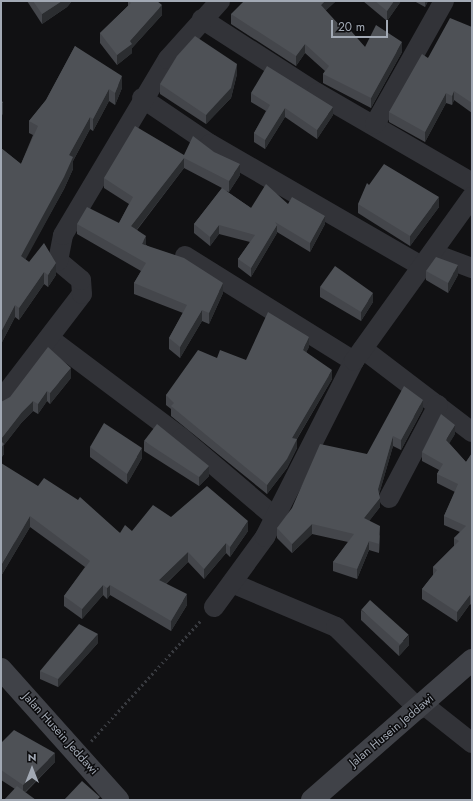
<!DOCTYPE html>
<style>
body{margin:0}
#map{position:relative;width:473px;height:801px;overflow:hidden;background:#111113;font-family:Jost,sans-serif}
div>[style]{position:absolute}
[style*='--x']{left:calc(var(--x)*1px);top:calc(var(--y)*1px);width:calc(var(--w)*1px);rotate:calc(var(--a)*1deg)}
.path>*{height:2.5px;margin-top:-1.25px;transform-origin:0;background:repeating-linear-gradient(90deg,#383a3f 0 2px,transparent 0 5px)}
.street>*{height:20px;margin:-10px;padding:0 10px;transform-origin:10px;border-radius:10px;background:#323338}
.secondary>*{height:22px;margin:-11px;padding:0 11px;transform-origin:11px;border-radius:11px;background:#404248}
.wall>*{inset:0;background:#44464b}
.shaded-wall>*{inset:0;background:#2b2d30}
.building>*{inset:0;background:#4e5156;transform-origin:0 0}
span{translate:-50% -50%;white-space:nowrap;text-align:center;line-height:1.15;-webkit-text-stroke:3px #0c0c0e;paint-order:stroke}
.street-label{font-size:12px;color:#a2a9b4}
.frame{position:absolute;inset:0;border:2px solid #a2a9b4;pointer-events:none}
.north{position:absolute;left:12px;top:749px;width:40px;height:40px;-webkit-text-stroke:3px #0c0c0e;paint-order:stroke;rotate:0deg;font-size:11px;font-weight:700;line-height:16px;text-align:center;color:#a2a9b4}
.north::after{content:'';display:block;margin:auto;width:14px;height:18px;background:#a2a9b4;clip-path:polygon(50% 0,100% 100%,50% 72%,0 100%)}
.scale{position:absolute;left:331px;top:20px;width:57px;height:18px;box-sizing:border-box;border:2px solid #a2a9b4;border-top:0;padding-left:5px;font-size:12px;line-height:14px;white-space:nowrap;color:#a2a9b4;-webkit-text-stroke:3px #0c0c0e;paint-order:stroke}
</style>
<div id="map">
<div class="path">
<i style="--x:91;--y:741;--w:164;--a:-47.7"></i>
</div>
<div class="street">
<i style="--x:202;--y:19;--w:137;--a:32.8"></i>
<i style="--x:317;--y:93;--w:179;--a:30.1"></i>
<i style="--x:142;--y:98;--w:82;--a:34.1"></i>
<i style="--x:210;--y:144;--w:246;--a:30"></i>
<i style="--x:375;--y:124;--w:141;--a:-60.7"></i>
<i style="--x:432;--y:253;--w:43;--a:20.6"></i>
<i style="--x:185;--y:256;--w:199;--a:31.9"></i>
<i style="--x:49;--y:338;--w:166;--a:36.9"></i>
<i style="--x:182;--y:438;--w:123;--a:40.4"></i>
<i style="--x:363;--y:349;--w:137;--a:37.3"></i>
<i style="--x:1;--y:400;--w:133;--a:-52.6"></i>
<i style="--x:82;--y:294;--w:14;--a:-94"></i>
<i style="--x:81;--y:280;--w:30;--a:-140"></i>
<i style="--x:58;--y:261;--w:26;--a:-79"></i>
<i style="--x:63;--y:235;--w:205;--a:-59.2"></i>
<i style="--x:168;--y:59;--w:78;--a:-48.1"></i>
<i style="--x:389;--y:498;--w:105;--a:-62.2"></i>
<i style="--x:232;--y:583;--w:113;--a:22.9"></i>
<i style="--x:336;--y:627;--w:117;--a:44.7"></i>
<i style="--x:214;--y:607;--w:87;--a:-53.9"></i>
<i style="--x:265;--y:537;--w:197;--a:-63.2"></i>
<i style="--x:354;--y:361;--w:202;--a:-54.3"></i>
<i style="--x:424;--y:705;--w:61;--a:38.4"></i>
</div>
<div class="secondary">
<i style="--x:1;--y:669;--w:176;--a:48.2"></i>
<i style="--x:312;--y:800;--w:213;--a:-41.2"></i>
</div>
<div class="wall">
<i style="clip-path:polygon(27px 1px,72px 1px,67px 7px,42px 24px)"></i>
<i style="clip-path:polygon(128px 1px,157px 1px,162px 15px,132px 48px,132px 53px,117px 65px,100px 43px,100px 33px,128px 6px)"></i>
<i style="clip-path:polygon(336px 1px,325px 11px,341px 27px,365px 47px,402px 52px,371px 108px,323px 83px,323px 74px,325px 71px,305px 53px,296px 66px,231px 24px,231px 14px,306px 2px)"></i>
<i style="clip-path:polygon(363px 1px,401px 1px,387px 21px)"></i>
<i style="clip-path:polygon(414px 1px,428px 1px,425px 7px)"></i>
<i style="clip-path:polygon(472px 27px,472px 113px,454px 100px,452px 105px,446px 103px,425px 142px,389px 122px,389px 112px,428px 58px)"></i>
<i style="clip-path:polygon(75px 46px,122px 88px,115px 105px,109px 101px,93px 131px,90px 129px,73px 161px,73px 169px,64px 189px,25px 259px,29px 262px,56px 275px,48px 287px,44px 284px,19px 320px,15px 317px,1px 344px,1px 148px,21px 164px,33px 135px,29px 133px,29px 121px,46px 100px)"></i>
<i style="clip-path:polygon(237px 74px,231px 98px,206px 124px,160px 94px,160px 84px)"></i>
<i style="clip-path:polygon(251px 93px,333px 115px,317px 139px,285px 117px,265px 149px,254px 142px,254px 133px,266px 111px,251px 102px)"></i>
<i style="clip-path:polygon(184px 155px,240px 175px,229px 192px,226px 191px,251px 208px,288px 204px,325px 224px,310px 252px,277px 232px,277px 233px,251px 277px,238px 267px,238px 259px,250px 242px,219px 234px,210px 246px,194px 233px,194px 224px,222px 188px,184px 168px,137px 230px,146px 245px,223px 293px,209px 324px,202px 321px,180px 358px,169px 349px,169px 338px,183px 313px,134px 294px,134px 283px,141px 271px,77px 234px,77px 224px,119px 223px,129px 204px,104px 188px,104px 178px)"></i>
<i style="clip-path:polygon(358px 204px,439px 207px,410px 246px,358px 213px)"></i>
<i style="clip-path:polygon(426px 271px,458px 275px,448px 293px,426px 280px)"></i>
<i style="clip-path:polygon(320px 287px,373px 302px,361px 321px,320px 297px)"></i>
<i style="clip-path:polygon(309px 347px,306px 352px,332px 379px,297px 439px,297px 448px,287px 468px,267px 494px,171px 416px,171px 409px,166px 405px,166px 395px,217px 358px,246px 360px)"></i>
<i style="clip-path:polygon(71px 378px,50px 404px,47px 401px,38px 414px,33px 411px,22px 422px,4px 445px,4px 454px,1px 458px,1px 402px)"></i>
<i style="clip-path:polygon(423px 409px,401px 450px,393px 446px,379px 494px,380px 507px,369px 521px,380px 536px,379px 553px,369px 550px,357px 579px,333px 571px,333px 562px,348px 542px,312px 534px,292px 553px,277px 538px,277px 528px,367px 454px)"></i>
<i style="clip-path:polygon(455px 434px,449px 443px,466px 462px,472px 453px,472px 606px,470px 604px,457px 622px,422px 599px,422px 589px,433px 575px,433px 567px,454px 546px,454px 538px,460px 532px,444px 525px,444px 516px,455px 492px,437px 483px,437px 474px,439px 470px,422px 461px,422px 452px)"></i>
<i style="clip-path:polygon(144px 441px,209px 476px,199px 486px,144px 451px)"></i>
<i style="clip-path:polygon(90px 447px,142px 458px,127px 484px,90px 457px)"></i>
<i style="clip-path:polygon(38px 486px,120px 533px,132px 531px,171px 517px,248px 531px,230px 557px,226px 553px,204px 579px,188px 562px,166px 584px,187px 605px,171px 631px,110px 595px,107px 599px,103px 595px,82px 619px,64px 606px,64px 596px,85px 567px,30px 527px,1px 576px)"></i>
<i style="clip-path:polygon(361px 610px,409px 645px,399px 656px,361px 620px)"></i>
<i style="clip-path:polygon(98px 643px,58px 687px,40px 679px,40px 671px)"></i>
<i style="clip-path:polygon(1px 743px,55px 762px,26px 792px,15px 789px,1px 780px)"></i>
</div>
<div class="shaded-wall">
<i style="clip-path:polygon(62px 1px,72px 1px,67px 7px,42px 24px,42px 14px)"></i>
<i style="clip-path:polygon(325px 1px,336px 1px,321px 15px,321px 5px)"></i>
<i style="clip-path:polygon(394px 1px,401px 1px,387px 21px,387px 11px)"></i>
<i style="clip-path:polygon(425px 1px,428px 1px,425px 7px)"></i>
<i style="clip-path:polygon(162px 5px,162px 15px,132px 48px,132px 53px,117px 65px,117px 55px)"></i>
<i style="clip-path:polygon(402px 42px,402px 52px,371px 108px,371px 98px)"></i>
<i style="clip-path:polygon(305px 44px,305px 53px,296px 66px,296px 56px)"></i>
<i style="clip-path:polygon(237px 64px,237px 74px,231px 98px,206px 124px,206px 115px)"></i>
<i style="clip-path:polygon(122px 76px,122px 88px,115px 105px,115px 93px)"></i>
<i style="clip-path:polygon(109px 89px,109px 101px,93px 131px,93px 119px)"></i>
<i style="clip-path:polygon(454px 91px,454px 100px,452px 105px,452px 96px)"></i>
<i style="clip-path:polygon(446px 93px,446px 103px,425px 142px,425px 132px)"></i>
<i style="clip-path:polygon(3px 102px,3px 114px,1px 117px,1px 105px)"></i>
<i style="clip-path:polygon(333px 107px,333px 115px,317px 139px,317px 130px)"></i>
<i style="clip-path:polygon(285px 108px,285px 117px,265px 149px,265px 140px)"></i>
<i style="clip-path:polygon(90px 117px,90px 129px,73px 161px,73px 169px,64px 189px,21px 268px,21px 256px,69px 155px)"></i>
<i style="clip-path:polygon(184px 158px,184px 168px,131px 237px,131px 226px)"></i>
<i style="clip-path:polygon(240px 164px,240px 175px,229px 192px,229px 181px)"></i>
<i style="clip-path:polygon(439px 197px,439px 207px,410px 246px,410px 236px)"></i>
<i style="clip-path:polygon(325px 216px,325px 224px,310px 252px,310px 243px)"></i>
<i style="clip-path:polygon(219px 225px,219px 234px,210px 246px,210px 237px)"></i>
<i style="clip-path:polygon(277px 225px,277px 233px,251px 277px,251px 268px)"></i>
<i style="clip-path:polygon(146px 236px,146px 246px,142px 244px)"></i>
<i style="clip-path:polygon(56px 263px,56px 275px,48px 287px,48px 275px)"></i>
<i style="clip-path:polygon(458px 265px,458px 275px,448px 293px,448px 283px)"></i>
<i style="clip-path:polygon(44px 272px,44px 284px,19px 320px,19px 308px)"></i>
<i style="clip-path:polygon(223px 283px,223px 293px,209px 324px,209px 313px)"></i>
<i style="clip-path:polygon(373px 293px,373px 302px,361px 321px,361px 312px)"></i>
<i style="clip-path:polygon(15px 305px,15px 317px,1px 344px,1px 332px)"></i>
<i style="clip-path:polygon(202px 310px,202px 321px,180px 358px,180px 347px)"></i>
<i style="clip-path:polygon(309px 337px,309px 347px,303px 359px,303px 350px)"></i>
<i style="clip-path:polygon(71px 368px,71px 378px,50px 404px,50px 393px)"></i>
<i style="clip-path:polygon(332px 370px,332px 379px,292px 447px,292px 438px)"></i>
<i style="clip-path:polygon(47px 391px,47px 401px,38px 414px,38px 404px)"></i>
<i style="clip-path:polygon(423px 400px,423px 409px,401px 450px,401px 440px)"></i>
<i style="clip-path:polygon(33px 401px,33px 411px,22px 422px,4px 445px,4px 454px,1px 458px,1px 439px,22px 412px)"></i>
<i style="clip-path:polygon(455px 425px,455px 434px,446px 449px,446px 440px)"></i>
<i style="clip-path:polygon(393px 436px,393px 446px,378px 498px,378px 489px)"></i>
<i style="clip-path:polygon(297px 439px,297px 448px,287px 468px,267px 494px,267px 485px)"></i>
<i style="clip-path:polygon(142px 448px,142px 458px,127px 484px,127px 474px)"></i>
<i style="clip-path:polygon(209px 466px,209px 476px,199px 486px,199px 477px)"></i>
<i style="clip-path:polygon(380px 498px,380px 507px,364px 528px,364px 518px)"></i>
<i style="clip-path:polygon(30px 516px,30px 527px,1px 576px,1px 566px)"></i>
<i style="clip-path:polygon(248px 521px,248px 531px,230px 557px,230px 547px)"></i>
<i style="clip-path:polygon(312px 524px,312px 534px,292px 553px,292px 544px)"></i>
<i style="clip-path:polygon(380px 526px,380px 536px,379px 553px,379px 544px)"></i>
<i style="clip-path:polygon(369px 541px,369px 550px,357px 579px,357px 569px)"></i>
<i style="clip-path:polygon(226px 543px,226px 553px,204px 579px,204px 569px)"></i>
<i style="clip-path:polygon(188px 552px,188px 562px,159px 590px,159px 580px)"></i>
<i style="clip-path:polygon(103px 585px,103px 595px,82px 619px,82px 609px)"></i>
<i style="clip-path:polygon(110px 585px,110px 595px,107px 599px,107px 588px)"></i>
<i style="clip-path:polygon(187px 594px,187px 605px,171px 631px,171px 621px)"></i>
<i style="clip-path:polygon(470px 595px,470px 604px,457px 622px,457px 612px)"></i>
<i style="clip-path:polygon(98px 634px,98px 643px,58px 687px,58px 679px)"></i>
<i style="clip-path:polygon(409px 635px,409px 645px,399px 656px,399px 646px)"></i>
<i style="clip-path:polygon(55px 753px,55px 762px,23px 794px,23px 785px)"></i>
</div>
<div class="building">
<i style="clip-path:polygon(33px 1px,62px 1px,42px 14px)"></i>
<i style="clip-path:polygon(129px 1px,157px 1px,162px 5px,130px 41px,132px 44px,117px 55px,100px 33px,131px 3px)"></i>
<i style="clip-path:polygon(244px 1px,325px 1px,321px 5px,341px 27px,345px 24px,365px 47px,376px 25px,402px 42px,371px 98px,323px 74px,329px 66px,305px 44px,296px 56px,231px 14px)"></i>
<i style="clip-path:polygon(375px 1px,394px 1px,387px 11px)"></i>
<i style="clip-path:polygon(450px 18px,472px 27px,472px 103px,454px 91px,452px 96px,446px 93px,425px 132px,389px 112px,422px 54px,428px 58px)"></i>
<i style="clip-path:polygon(195px 36px,237px 64px,231px 88px,206px 115px,160px 84px,177px 56px)"></i>
<i style="clip-path:polygon(75px 46px,122px 76px,115px 93px,109px 89px,93px 119px,90px 117px,69px 155px,73px 157px,64px 177px,21px 256px,29px 262px,44px 243px,56px 263px,48px 275px,44px 272px,19px 308px,15px 305px,1px 332px,1px 148px,21px 164px,38px 126px,29px 121px,46px 100px)"></i>
<i style="clip-path:polygon(267px 66px,333px 107px,317px 130px,285px 108px,265px 140px,254px 133px,270px 105px,251px 93px)"></i>
<i style="clip-path:polygon(1px 101px,3px 102px,1px 105px)"></i>
<i style="clip-path:polygon(135px 126px,184px 155px,193px 136px,214px 152px,240px 164px,229px 181px,184px 158px,131px 226px,146px 236px,142px 244px,184px 258px,223px 283px,209px 313px,202px 310px,180px 347px,169px 338px,187px 305px,134px 283px,146px 263px,77px 224px,87px 207px,119px 223px,133px 197px,104px 178px)"></i>
<i style="clip-path:polygon(384px 164px,439px 197px,410px 236px,358px 204px,367px 183px,369px 185px)"></i>
<i style="clip-path:polygon(266px 184px,288px 204px,292px 197px,325px 216px,310px 243px,275px 222px,277px 225px,251px 268px,238px 259px,255px 235px,219px 225px,210px 237px,194px 224px,222px 188px,251px 208px)"></i>
<i style="clip-path:polygon(436px 257px,458px 265px,448px 283px,426px 271px)"></i>
<i style="clip-path:polygon(335px 266px,373px 293px,361px 312px,320px 287px)"></i>
<i style="clip-path:polygon(268px 312px,309px 337px,303px 350px,332px 370px,292px 438px,297px 439px,287px 459px,267px 485px,171px 406px,174px 403px,166px 395px,198px 350px,217px 358px,220px 350px,246px 360px)"></i>
<i style="clip-path:polygon(48px 347px,71px 368px,50px 393px,47px 391px,38px 404px,33px 401px,22px 412px,1px 439px,1px 402px,10px 397px)"></i>
<i style="clip-path:polygon(404px 386px,423px 400px,401px 440px,393px 436px,378px 489px,380px 498px,364px 518px,380px 526px,379px 544px,369px 541px,357px 569px,333px 562px,354px 534px,312px 524px,292px 544px,277px 528px,292px 508px,320px 444px,367px 454px)"></i>
<i style="clip-path:polygon(441px 414px,455px 425px,446px 440px,466px 462px,472px 453px,472px 597px,470px 595px,457px 612px,422px 589px,437px 570px,433px 567px,459px 541px,454px 538px,466px 526px,444px 516px,458px 484px,437px 474px,443px 464px,422px 452px)"></i>
<i style="clip-path:polygon(104px 423px,142px 448px,127px 474px,90px 447px)"></i>
<i style="clip-path:polygon(157px 424px,209px 466px,199px 477px,144px 441px)"></i>
<i style="clip-path:polygon(1px 441px,4px 444px,1px 448px)"></i>
<i style="clip-path:polygon(1px 463px,38px 486px,44px 478px,78px 500px,80px 497px,120px 533px,125px 525px,132px 531px,153px 505px,171px 517px,207px 486px,248px 521px,230px 547px,226px 543px,204px 569px,188px 552px,159px 580px,187px 594px,171px 621px,110px 585px,107px 588px,103px 585px,82px 609px,64px 596px,90px 561px,30px 516px,1px 566px)"></i>
<i style="left:370px;top:600px;width:52px;height:13px;rotate:42deg"></i>
<i style="clip-path:polygon(79px 624px,98px 634px,58px 679px,40px 671px)"></i>
<i style="clip-path:polygon(14px 730px,55px 753px,23px 785px,1px 770px,1px 743px)"></i>
<i style="clip-path:polygon(82px 781px,100px 797px,97px 800px,64px 800px)"></i>
<i style="clip-path:polygon(17px 786px,36px 800px,4px 800px)"></i>
</div>
<div class="street-label">
<span style="left:392px;top:731px;rotate:-40deg">Jalan Husein Jeddawi</span>
<span style="left:60px;top:734px;rotate:48deg">Jalan Husein Jeddawi</span>
</div>
<div class="frame"></div>
<div class="north">N</div>
<div class="scale">20 m</div>
</div>
